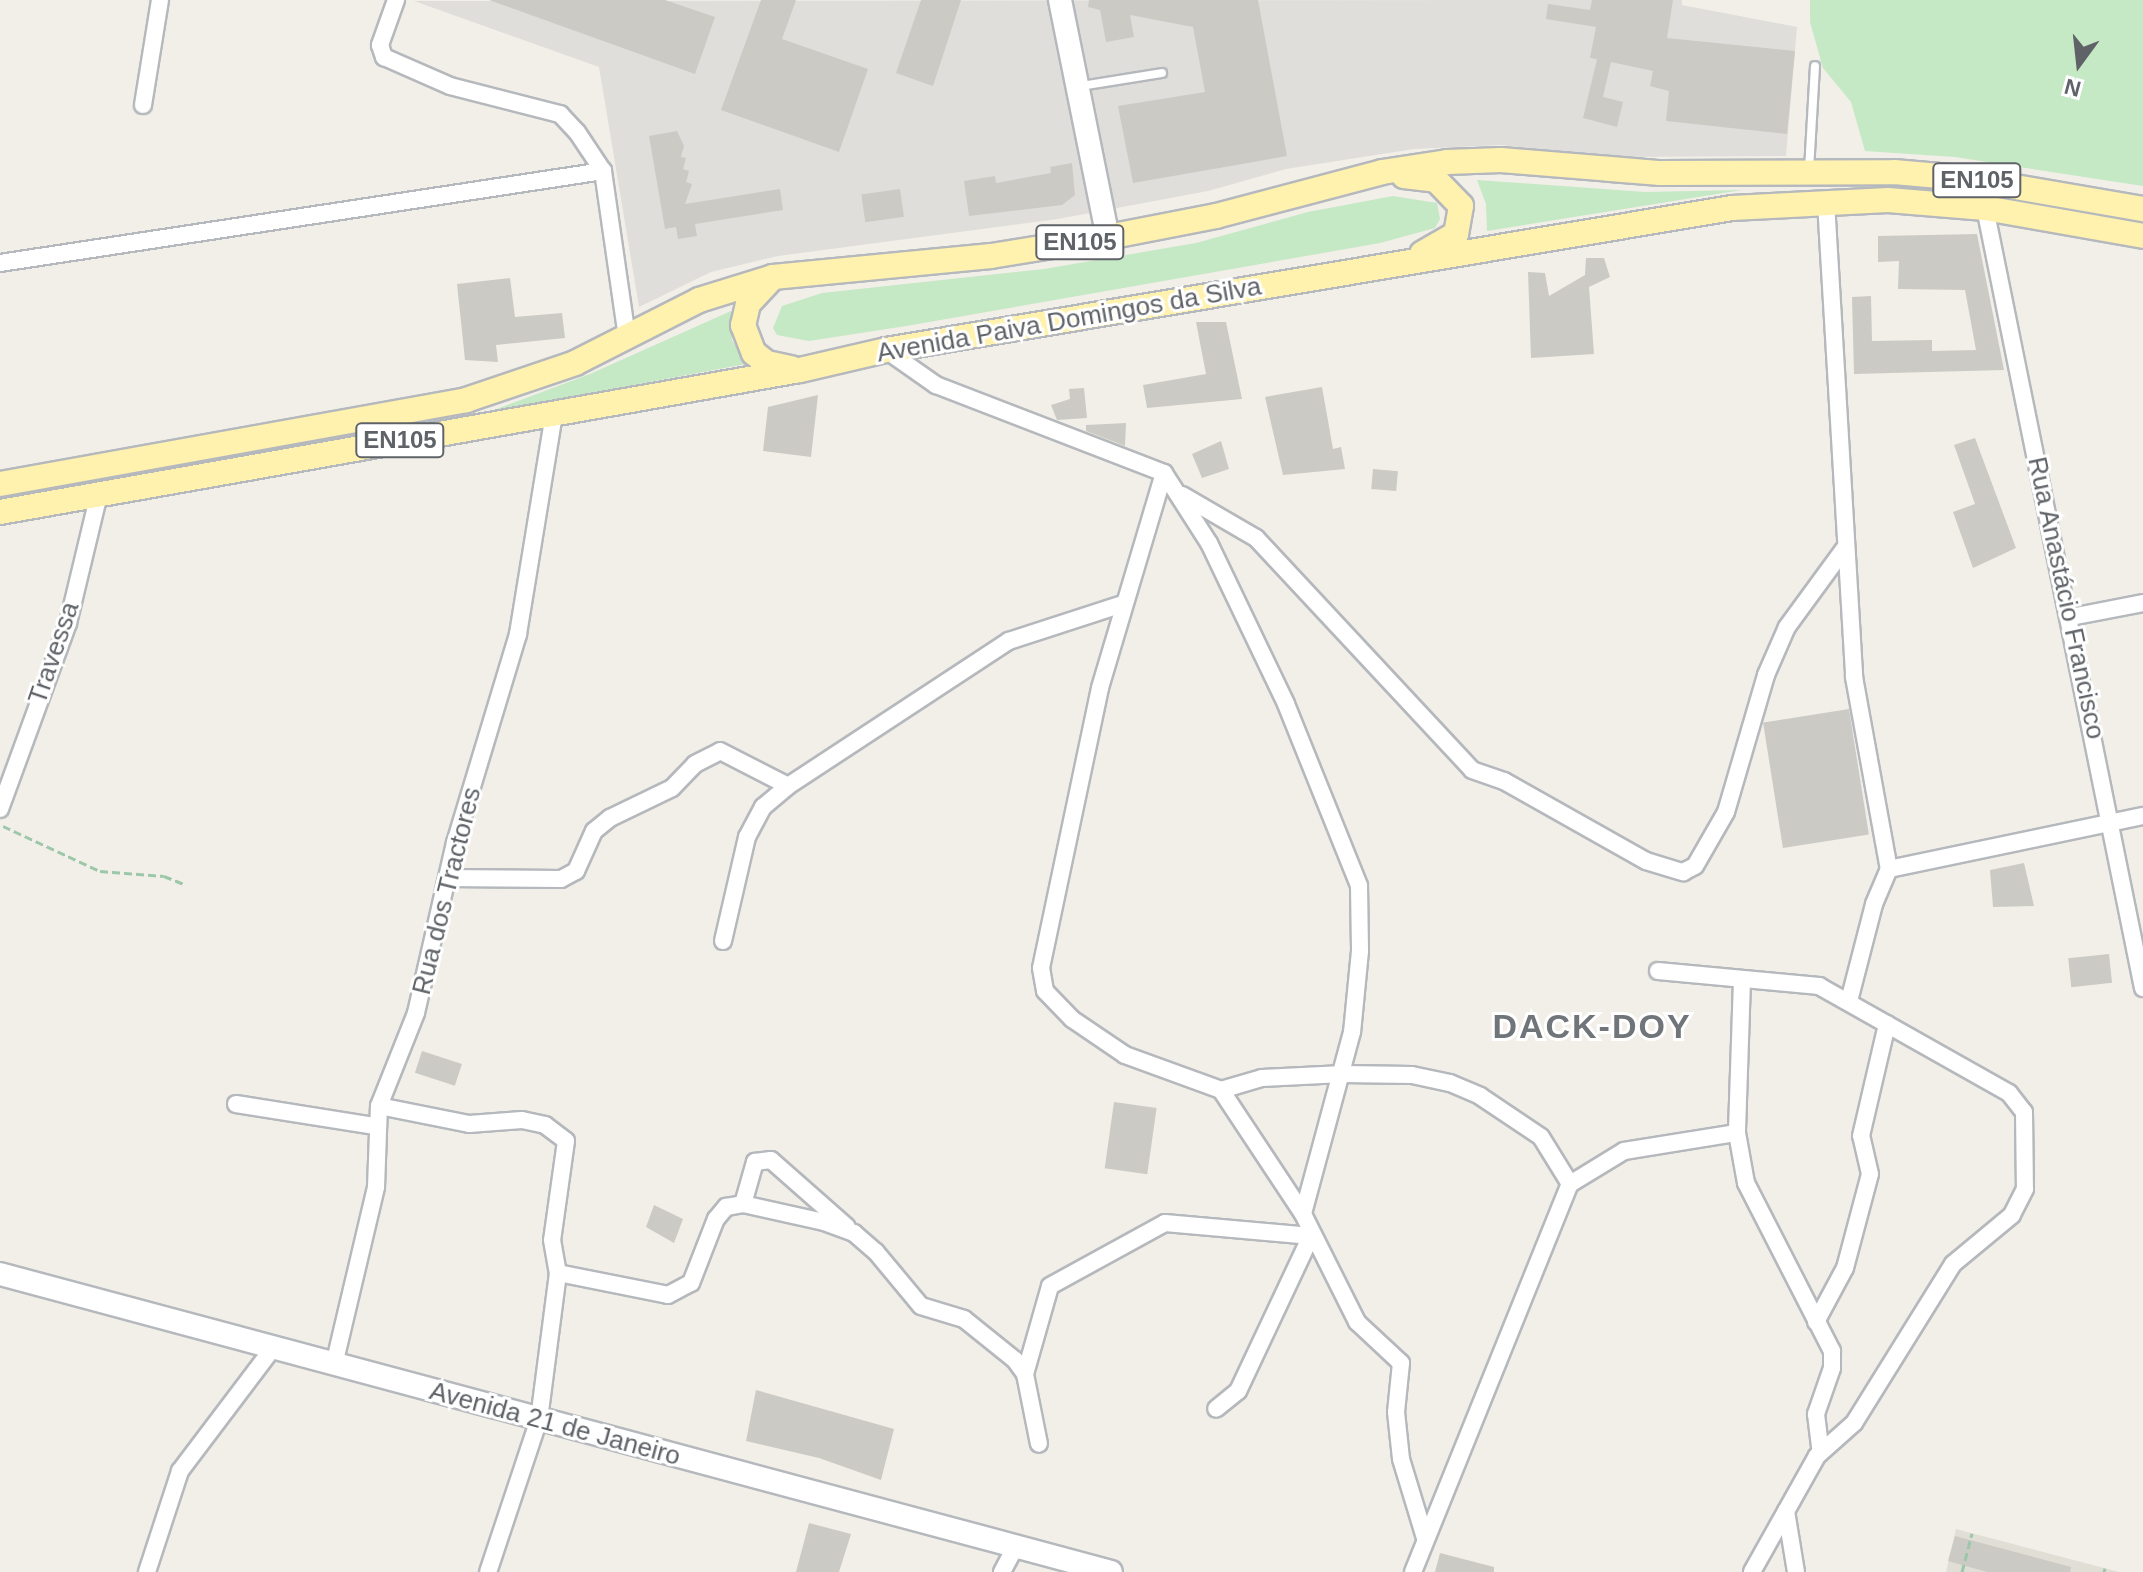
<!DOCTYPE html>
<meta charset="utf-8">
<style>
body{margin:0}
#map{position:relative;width:2143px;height:1572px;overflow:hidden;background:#f1efe8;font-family:Helvetica,sans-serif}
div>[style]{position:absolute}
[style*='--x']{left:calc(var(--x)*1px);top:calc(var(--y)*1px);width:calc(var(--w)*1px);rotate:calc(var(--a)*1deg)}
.industrial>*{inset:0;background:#e0deda}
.education>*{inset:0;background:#e1ded6}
.green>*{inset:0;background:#c5e8c5}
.building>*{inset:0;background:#cccac5;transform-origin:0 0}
.path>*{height:3px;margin-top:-1.5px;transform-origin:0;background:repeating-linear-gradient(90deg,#9cc7a9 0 8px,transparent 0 12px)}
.roads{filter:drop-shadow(2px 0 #b5b8bc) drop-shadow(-2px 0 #b5b8bc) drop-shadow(0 2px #b5b8bc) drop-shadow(0 -2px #b5b8bc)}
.lane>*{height:8px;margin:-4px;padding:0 4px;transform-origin:4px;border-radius:4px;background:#fff}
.street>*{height:16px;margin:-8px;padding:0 8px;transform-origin:8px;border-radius:8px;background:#fff}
.secondary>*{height:22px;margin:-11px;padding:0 11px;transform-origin:11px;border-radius:11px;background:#fff}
.primary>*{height:24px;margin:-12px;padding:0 12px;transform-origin:12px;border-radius:12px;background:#fff2af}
span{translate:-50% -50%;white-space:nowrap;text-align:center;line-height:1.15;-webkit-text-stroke:6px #fff;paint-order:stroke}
.shield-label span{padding:2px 6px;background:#fff;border:2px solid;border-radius:6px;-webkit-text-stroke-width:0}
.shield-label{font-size:24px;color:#5f6368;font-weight:700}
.street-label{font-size:26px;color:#5f6368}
.district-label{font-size:34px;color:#70757a;font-weight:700;letter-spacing:2px}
.north{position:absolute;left:2039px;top:24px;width:80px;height:80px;-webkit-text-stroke:6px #fff;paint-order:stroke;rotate:195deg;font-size:22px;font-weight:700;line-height:32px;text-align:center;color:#5f6368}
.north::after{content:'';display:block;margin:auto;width:28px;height:36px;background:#5f6368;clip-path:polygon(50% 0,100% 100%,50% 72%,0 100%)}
</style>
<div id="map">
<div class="industrial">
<i style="clip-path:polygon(1682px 0,1682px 5px,1797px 27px,1786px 156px,1612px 157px,1500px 145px,1414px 149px,1286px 169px,1208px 191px,1058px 219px,778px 256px,711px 272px,639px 307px,599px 67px,414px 1px)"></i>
</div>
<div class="education">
<i style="clip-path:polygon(1956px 1529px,2119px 1572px,1946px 1572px)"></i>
</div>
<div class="green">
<i style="clip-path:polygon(1810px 0,2143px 0,2143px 186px,1955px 157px,1865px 151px,1851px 102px,1823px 68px,1810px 22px)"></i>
<i style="clip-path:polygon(1477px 180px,1645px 192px,1742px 190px,1487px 231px,1486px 204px)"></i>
<i style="clip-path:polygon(1393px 196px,1437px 203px,1440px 219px,1435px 228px,1380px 243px,906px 326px,809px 341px,777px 335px,773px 328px,782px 306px,822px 293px,1044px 269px,1196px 243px,1308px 212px)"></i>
<i style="clip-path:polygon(731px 311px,732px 340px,746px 364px,489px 412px,590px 374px)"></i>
</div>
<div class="building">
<i style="clip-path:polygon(489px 0,665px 0,715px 17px,695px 74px)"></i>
<i style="clip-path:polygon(761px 0,796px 0,782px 39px,868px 69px,839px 152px,721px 110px)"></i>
<i style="clip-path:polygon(921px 0,961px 0,933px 86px,896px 73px)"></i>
<i style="clip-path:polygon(1089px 0,1258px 0,1287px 156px,1133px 183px,1118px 106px,1205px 92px,1193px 27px,1130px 15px,1134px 37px,1106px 42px,1100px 10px,1088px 7px)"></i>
<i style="clip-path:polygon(1592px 0,1673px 0,1667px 38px,1795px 51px,1787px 134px,1666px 121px,1669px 91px,1650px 86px,1653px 71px,1611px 62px,1603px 97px,1623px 102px,1617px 127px,1583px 118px,1597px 59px,1590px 58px,1596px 27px,1546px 19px,1548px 4px,1590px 10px)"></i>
<i style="clip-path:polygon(677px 131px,684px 146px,681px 157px,686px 158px,683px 169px,689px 171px,686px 182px,692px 184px,685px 204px,780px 189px,783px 210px,695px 224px,697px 236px,678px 239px,676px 227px,665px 229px,649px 136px)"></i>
<i style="clip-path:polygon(1072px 163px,1075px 195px,1062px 205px,969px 216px,964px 181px,995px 176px,996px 183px,1051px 173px,1050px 167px)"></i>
<i style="left:900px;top:189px;width:28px;height:39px;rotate:82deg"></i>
<i style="clip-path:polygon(1977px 234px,2004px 370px,1854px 374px,1852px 297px,1871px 296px,1872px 341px,1932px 340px,1932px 351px,1976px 350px,1965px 290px,1898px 289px,1899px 261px,1878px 262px,1878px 236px)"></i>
<i style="clip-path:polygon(1586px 258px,1604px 258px,1610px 277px,1589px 287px,1594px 354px,1531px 358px,1528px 272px,1545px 273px,1549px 296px,1585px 275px)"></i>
<i style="clip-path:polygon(510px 278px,515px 317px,562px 313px,565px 338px,496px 345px,498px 362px,465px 360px,457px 284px)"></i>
<i style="clip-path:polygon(1196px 322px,1226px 322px,1242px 399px,1147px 408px,1143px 385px,1206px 374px)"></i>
<i style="clip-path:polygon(1322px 387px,1333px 449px,1341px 447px,1345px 469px,1283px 475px,1265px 397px)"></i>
<i style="clip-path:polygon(1084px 388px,1087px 418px,1057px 420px,1051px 405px,1070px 399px,1069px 389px)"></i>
<i style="clip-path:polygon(818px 395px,811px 457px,763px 451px,768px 407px)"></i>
<i style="clip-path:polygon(1126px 423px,1125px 446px,1086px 431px,1086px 425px)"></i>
<i style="clip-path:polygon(1975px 438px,2016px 548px,1973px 568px,1953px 512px,1975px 504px,1954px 445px)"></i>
<i style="clip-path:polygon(1221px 441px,1229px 469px,1202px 478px,1192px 454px)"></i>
<i style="left:1373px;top:469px;width:25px;height:20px;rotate:5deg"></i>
<i style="left:1849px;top:709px;width:127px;height:87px;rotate:81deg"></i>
<i style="clip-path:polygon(2024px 863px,2034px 906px,1993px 907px,1990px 870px)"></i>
<i style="left:2109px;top:954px;width:29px;height:41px;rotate:84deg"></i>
<i style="left:422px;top:1051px;width:42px;height:23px;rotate:18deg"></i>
<i style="left:1114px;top:1102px;width:43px;height:67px;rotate:8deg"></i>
<i style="clip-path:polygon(654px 1205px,683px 1219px,674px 1243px,646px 1227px)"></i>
<i style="clip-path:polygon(756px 1390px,894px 1429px,881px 1480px,819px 1458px,746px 1441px)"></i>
<i style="clip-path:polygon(809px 1523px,851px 1534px,839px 1572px,796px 1572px)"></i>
<i style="clip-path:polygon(1955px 1536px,2071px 1567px,2070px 1572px,1987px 1572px,1948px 1561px)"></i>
<i style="clip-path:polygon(1440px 1553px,1494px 1567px,1494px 1572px,1435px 1572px)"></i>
</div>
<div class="path">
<i style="--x:3;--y:826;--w:107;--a:24.9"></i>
<i style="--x:100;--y:871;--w:64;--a:4.5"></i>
<i style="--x:164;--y:876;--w:22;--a:22"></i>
<i style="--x:1962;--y:1572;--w:40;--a:-75.6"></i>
<i style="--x:2104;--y:1572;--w:4;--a:-76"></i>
</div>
<div class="roads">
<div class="lane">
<i style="--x:1081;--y:86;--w:82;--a:-9.1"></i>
<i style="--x:1809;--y:170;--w:104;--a:-86.7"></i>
</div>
<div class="street">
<i style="--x:396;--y:0;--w:48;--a:109.6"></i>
<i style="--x:380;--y:45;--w:13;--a:72"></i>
<i style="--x:384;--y:57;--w:72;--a:23.7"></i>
<i style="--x:450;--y:86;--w:114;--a:14.3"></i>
<i style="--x:560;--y:114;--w:25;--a:47"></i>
<i style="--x:577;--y:132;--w:47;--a:56.3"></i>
<i style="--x:603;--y:171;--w:168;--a:81.8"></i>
<i style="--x:143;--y:105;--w:106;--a:-80.8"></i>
<i style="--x:1826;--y:202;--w:476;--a:86.6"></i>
<i style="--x:1854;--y:677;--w:195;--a:79.7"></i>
<i style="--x:1889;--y:869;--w:259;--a:-11.8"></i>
<i style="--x:1985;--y:208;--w:796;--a:78.55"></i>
<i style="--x:0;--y:263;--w:610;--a:-8.67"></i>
<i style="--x:886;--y:350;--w:61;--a:35"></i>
<i style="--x:936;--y:385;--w:244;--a:21.1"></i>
<i style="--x:1164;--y:473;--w:83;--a:57.3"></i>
<i style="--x:1209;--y:543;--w:178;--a:64.4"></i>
<i style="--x:1286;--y:704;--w:196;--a:68.1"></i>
<i style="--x:1359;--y:886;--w:65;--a:89.1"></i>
<i style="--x:1360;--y:951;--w:81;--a:95.6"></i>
<i style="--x:1352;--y:1032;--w:188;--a:105.1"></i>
<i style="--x:1303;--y:1214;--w:121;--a:63.4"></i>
<i style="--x:1357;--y:1322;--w:60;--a:43"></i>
<i style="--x:1401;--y:1363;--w:49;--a:95.8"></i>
<i style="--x:1396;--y:1412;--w:47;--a:83.9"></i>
<i style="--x:1401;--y:1459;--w:83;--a:73.1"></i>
<i style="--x:1164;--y:473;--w:224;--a:106.6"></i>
<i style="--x:1100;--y:688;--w:286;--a:101.9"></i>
<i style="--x:1041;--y:968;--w:23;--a:80"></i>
<i style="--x:1045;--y:991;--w:39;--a:46"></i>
<i style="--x:1072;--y:1019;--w:64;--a:34.2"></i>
<i style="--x:1125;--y:1055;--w:102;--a:20"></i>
<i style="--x:1221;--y:1090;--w:149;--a:56.5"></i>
<i style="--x:1182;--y:495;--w:86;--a:30.2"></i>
<i style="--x:1256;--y:538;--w:317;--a:47"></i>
<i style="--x:1472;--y:770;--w:34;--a:19"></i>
<i style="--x:1504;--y:781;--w:163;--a:29.4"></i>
<i style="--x:1646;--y:861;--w:39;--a:17"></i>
<i style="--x:1683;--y:872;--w:13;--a:-27"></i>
<i style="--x:1695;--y:866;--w:62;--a:-60.1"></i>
<i style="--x:1726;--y:812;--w:143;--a:-73.7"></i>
<i style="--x:1766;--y:675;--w:52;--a:-66.4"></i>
<i style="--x:1787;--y:627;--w:97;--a:-53.8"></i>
<i style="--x:2071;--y:617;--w:73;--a:-11"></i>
<i style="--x:0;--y:809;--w:198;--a:-69.9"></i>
<i style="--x:68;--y:623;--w:133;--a:-76.5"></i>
<i style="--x:447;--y:878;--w:114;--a:0.5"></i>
<i style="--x:561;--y:879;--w:17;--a:-28"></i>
<i style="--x:576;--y:871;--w:44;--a:-65.8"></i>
<i style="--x:594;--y:831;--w:21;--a:-39"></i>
<i style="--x:610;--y:818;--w:69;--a:-25.8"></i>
<i style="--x:672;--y:788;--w:33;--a:-46"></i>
<i style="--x:695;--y:764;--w:28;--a:-27"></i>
<i style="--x:720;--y:751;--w:76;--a:27.2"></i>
<i style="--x:723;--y:941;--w:107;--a:-77"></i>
<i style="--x:747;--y:837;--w:34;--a:-62"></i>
<i style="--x:763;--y:807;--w:33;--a:-40"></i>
<i style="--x:788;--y:786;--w:264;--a:-33.3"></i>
<i style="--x:1009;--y:641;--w:120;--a:-18"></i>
<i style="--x:1658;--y:971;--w:162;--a:5.3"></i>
<i style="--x:1819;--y:986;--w:218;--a:29.4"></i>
<i style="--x:2009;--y:1093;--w:24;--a:52"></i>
<i style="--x:2024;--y:1112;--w:77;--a:89.3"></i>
<i style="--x:2025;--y:1189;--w:29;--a:117"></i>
<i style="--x:2012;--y:1215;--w:77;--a:140.3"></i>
<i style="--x:1953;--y:1264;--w:187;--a:121.9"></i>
<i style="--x:1854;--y:1423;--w:50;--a:138.3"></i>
<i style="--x:1817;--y:1456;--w:133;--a:119.3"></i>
<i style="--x:1742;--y:980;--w:153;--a:91.9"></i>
<i style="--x:1737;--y:1133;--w:51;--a:79.8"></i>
<i style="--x:1746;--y:1183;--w:189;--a:62.9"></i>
<i style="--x:1832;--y:1351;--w:17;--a:90"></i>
<i style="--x:1832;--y:1368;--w:49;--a:109.2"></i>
<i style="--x:1816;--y:1414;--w:38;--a:83"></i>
<i style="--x:1849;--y:1001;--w:100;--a:-75.5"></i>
<i style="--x:1874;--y:904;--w:38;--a:-67"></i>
<i style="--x:1221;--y:1090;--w:43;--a:-16.3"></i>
<i style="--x:1262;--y:1078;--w:81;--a:-2.8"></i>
<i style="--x:1343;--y:1074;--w:69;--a:0.8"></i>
<i style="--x:1412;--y:1075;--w:39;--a:12"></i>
<i style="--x:1450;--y:1083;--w:33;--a:23"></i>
<i style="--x:1480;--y:1096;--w:73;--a:33.9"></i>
<i style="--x:1541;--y:1137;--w:55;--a:58.3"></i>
<i style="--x:236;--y:1104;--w:141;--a:9"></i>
<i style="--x:379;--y:1106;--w:92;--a:11.3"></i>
<i style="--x:469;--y:1124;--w:53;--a:-4.3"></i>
<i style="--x:522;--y:1120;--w:24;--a:12"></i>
<i style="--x:545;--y:1125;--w:26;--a:37"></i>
<i style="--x:566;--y:1141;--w:100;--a:98"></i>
<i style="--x:552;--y:1240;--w:34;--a:80"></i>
<i style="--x:558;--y:1273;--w:147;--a:97.4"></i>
<i style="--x:539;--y:1419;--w:161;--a:108.4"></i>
<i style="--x:743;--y:1204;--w:44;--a:-74.1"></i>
<i style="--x:755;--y:1162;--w:16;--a:-7"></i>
<i style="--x:771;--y:1160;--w:101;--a:41.4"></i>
<i style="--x:558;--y:1273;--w:112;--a:11.3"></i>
<i style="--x:668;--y:1295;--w:26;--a:-28"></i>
<i style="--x:691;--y:1283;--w:69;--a:-68.7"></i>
<i style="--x:716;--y:1219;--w:16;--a:-50"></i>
<i style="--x:726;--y:1207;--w:17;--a:-10"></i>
<i style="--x:743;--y:1204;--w:83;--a:12.5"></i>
<i style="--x:824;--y:1222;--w:32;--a:20"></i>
<i style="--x:854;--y:1233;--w:29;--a:41"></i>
<i style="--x:876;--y:1252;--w:70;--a:50.2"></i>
<i style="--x:921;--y:1306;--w:45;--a:16.8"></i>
<i style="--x:964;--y:1319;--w:65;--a:38.8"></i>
<i style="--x:1015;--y:1360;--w:17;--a:54"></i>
<i style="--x:1025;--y:1374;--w:71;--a:78.7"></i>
<i style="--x:1816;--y:1322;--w:61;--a:-61.8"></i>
<i style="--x:1845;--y:1268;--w:97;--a:-75.1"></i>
<i style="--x:1870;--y:1174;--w:39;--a:-103"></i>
<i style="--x:1861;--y:1136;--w:115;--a:-76.9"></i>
<i style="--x:334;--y:1365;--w:183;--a:-76.7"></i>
<i style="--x:376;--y:1187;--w:81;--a:-87.9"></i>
<i style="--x:379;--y:1106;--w:100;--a:-68.3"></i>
<i style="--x:416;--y:1013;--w:174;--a:-77.1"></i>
<i style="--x:455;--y:843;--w:218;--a:-73.2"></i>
<i style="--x:518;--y:634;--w:224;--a:-80.7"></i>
<i style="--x:1025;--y:1374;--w:91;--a:-74.1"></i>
<i style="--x:1050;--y:1286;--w:131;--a:-28.7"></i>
<i style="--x:1165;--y:1223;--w:147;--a:5.1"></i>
<i style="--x:1311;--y:1236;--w:171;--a:115.2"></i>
<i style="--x:1238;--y:1391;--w:28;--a:141"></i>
<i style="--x:1786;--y:1511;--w:62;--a:80.7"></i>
<i style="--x:147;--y:1572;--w:106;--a:-71.9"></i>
<i style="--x:180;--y:1471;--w:154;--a:-52.9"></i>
<i style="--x:1002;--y:1572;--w:27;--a:-62"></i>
<i style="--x:1413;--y:1572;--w:419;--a:-68"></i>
<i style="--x:1570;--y:1184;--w:63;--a:-31.4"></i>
<i style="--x:1624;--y:1151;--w:114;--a:-9.1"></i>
</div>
<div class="secondary">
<i style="--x:1060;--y:0;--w:242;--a:78.6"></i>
<i style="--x:0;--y:1274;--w:1150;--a:15.01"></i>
</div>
<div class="primary">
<i style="--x:1404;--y:176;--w:32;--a:7"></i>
<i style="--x:1436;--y:180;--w:36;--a:46"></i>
<i style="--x:1461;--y:206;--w:28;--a:100"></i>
<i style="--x:1456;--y:234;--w:39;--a:150"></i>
<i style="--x:773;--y:277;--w:37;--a:133"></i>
<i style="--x:748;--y:304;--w:22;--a:103"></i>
<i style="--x:743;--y:325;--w:30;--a:69"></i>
<i style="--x:754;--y:353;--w:16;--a:38"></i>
<i style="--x:767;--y:363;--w:25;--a:12"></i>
<i style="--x:0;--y:484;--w:474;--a:-10.2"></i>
<i style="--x:466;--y:400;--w:115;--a:-18.7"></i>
<i style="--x:575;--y:363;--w:139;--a:-26.9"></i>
<i style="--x:699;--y:300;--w:77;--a:-17.3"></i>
<i style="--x:773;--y:277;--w:219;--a:-5.5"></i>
<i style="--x:991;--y:256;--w:119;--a:-9.2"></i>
<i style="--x:1108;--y:237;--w:110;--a:-11"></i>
<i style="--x:1216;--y:216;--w:172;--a:-14.8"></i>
<i style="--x:1382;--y:172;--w:66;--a:-8.7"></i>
<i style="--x:1447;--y:162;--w:54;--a:-2.1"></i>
<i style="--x:1501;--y:160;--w:160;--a:4.7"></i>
<i style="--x:1660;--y:173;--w:234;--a:-0.2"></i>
<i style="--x:1894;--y:172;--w:69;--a:5"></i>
<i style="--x:1963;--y:178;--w:183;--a:9.8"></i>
<i style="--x:0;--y:512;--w:813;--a:-10.07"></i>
<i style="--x:800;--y:370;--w:88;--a:-13.1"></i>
<i style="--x:886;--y:350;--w:858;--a:-9.53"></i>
<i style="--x:1732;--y:208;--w:156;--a:-2.9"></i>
<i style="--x:1888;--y:200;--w:97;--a:4.7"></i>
<i style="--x:1985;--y:208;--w:160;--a:10"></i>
</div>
</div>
<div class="shield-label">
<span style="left:1977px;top:180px">EN105</span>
<span style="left:1080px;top:242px">EN105</span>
<span style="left:400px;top:440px">EN105</span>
</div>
<div class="street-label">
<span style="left:1069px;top:320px;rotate:-10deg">Avenida Paiva Domingos da Silva</span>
<span style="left:2066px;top:598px;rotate:78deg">Rua Anastácio Francisco</span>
<span style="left:54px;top:653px;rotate:-71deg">Travessa</span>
<span style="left:447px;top:891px;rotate:-76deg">Rua dos Tractores</span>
<span style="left:555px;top:1424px;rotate:15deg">Avenida 21 de Janeiro</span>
</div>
<div class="district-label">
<span style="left:1592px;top:1027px">DACK-DOY</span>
</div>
<div class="north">N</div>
</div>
